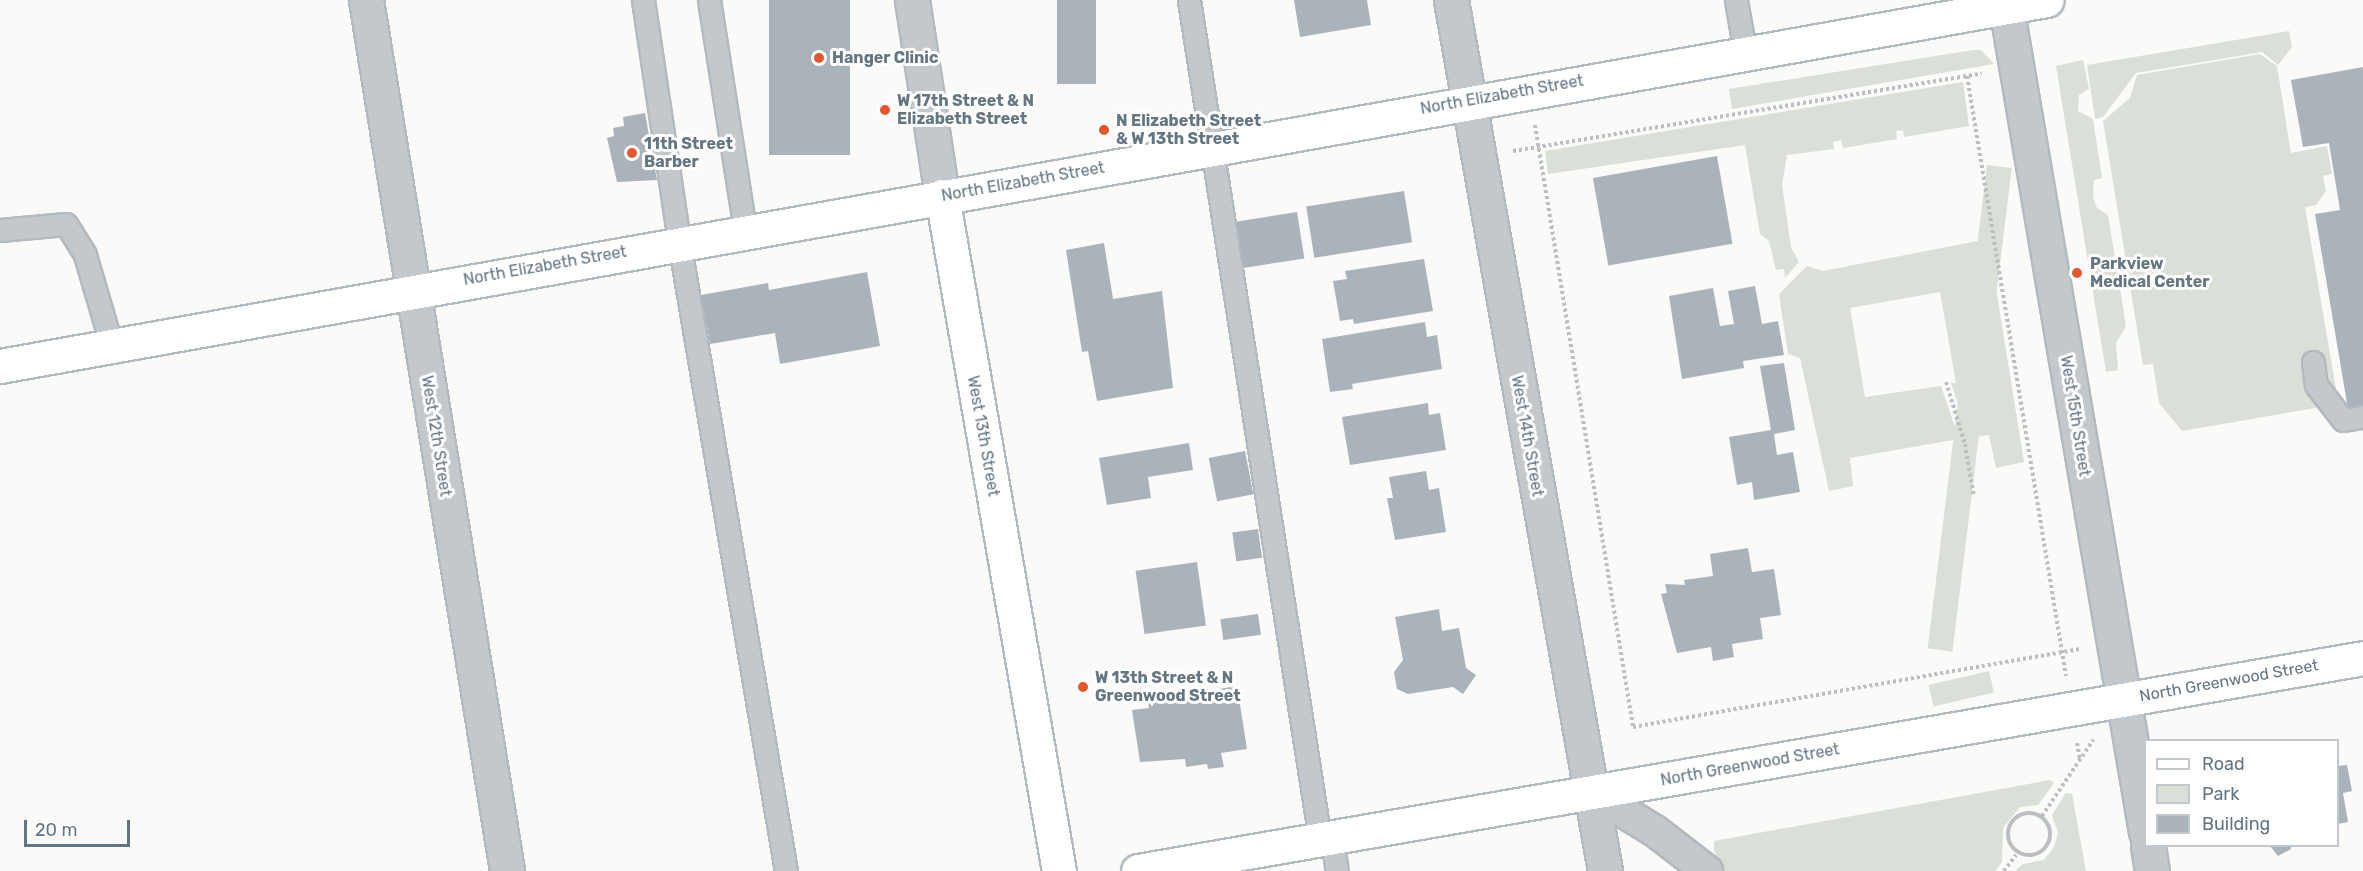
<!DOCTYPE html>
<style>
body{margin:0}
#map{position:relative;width:2363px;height:871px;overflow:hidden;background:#fafaf8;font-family:Rubik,sans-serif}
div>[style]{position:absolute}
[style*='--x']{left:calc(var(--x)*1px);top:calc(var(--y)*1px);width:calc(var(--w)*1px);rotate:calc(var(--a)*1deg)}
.green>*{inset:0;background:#dadfd7;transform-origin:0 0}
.building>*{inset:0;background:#aab3b9;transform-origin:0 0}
.path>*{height:4px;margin-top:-2px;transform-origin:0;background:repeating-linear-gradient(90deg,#bbbfc2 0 3px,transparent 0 6px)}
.path>.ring{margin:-2px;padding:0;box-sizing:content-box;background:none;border:4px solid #bbbfc2;border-radius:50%}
.roads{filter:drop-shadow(2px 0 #b3babf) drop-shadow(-2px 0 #b3babf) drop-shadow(0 2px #b3babf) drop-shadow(0 -2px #b3babf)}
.service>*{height:21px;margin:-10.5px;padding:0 10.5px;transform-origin:10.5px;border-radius:10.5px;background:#c3c8cc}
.pedestrian>*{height:30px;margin:-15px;padding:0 15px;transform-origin:15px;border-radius:15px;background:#c3c8cc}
.minor>*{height:33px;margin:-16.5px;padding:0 16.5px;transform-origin:16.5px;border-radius:16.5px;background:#c3c8cc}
.tertiary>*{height:33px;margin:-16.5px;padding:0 16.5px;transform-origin:16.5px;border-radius:16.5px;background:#c3c8cc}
.secondary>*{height:33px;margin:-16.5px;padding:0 16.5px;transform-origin:16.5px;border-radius:16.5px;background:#fff}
.dots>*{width:16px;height:16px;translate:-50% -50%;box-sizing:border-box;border:3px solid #fff;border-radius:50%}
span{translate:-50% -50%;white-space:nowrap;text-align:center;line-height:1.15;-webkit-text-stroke:6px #fff;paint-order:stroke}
.poi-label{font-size:16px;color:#657683;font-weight:700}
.left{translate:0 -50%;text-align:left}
.street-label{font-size:16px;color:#657683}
.legend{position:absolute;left:2144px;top:739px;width:195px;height:108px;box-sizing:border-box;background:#fff;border:2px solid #c1c8cd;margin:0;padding:8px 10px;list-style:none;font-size:18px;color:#657683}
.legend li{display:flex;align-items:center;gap:12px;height:30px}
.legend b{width:30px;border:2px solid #c1c8cd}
.scale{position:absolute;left:24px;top:820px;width:106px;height:27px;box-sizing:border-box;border:3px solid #657683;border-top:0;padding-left:8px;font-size:18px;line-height:21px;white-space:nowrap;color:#657683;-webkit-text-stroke:4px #fff;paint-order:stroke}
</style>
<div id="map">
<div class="green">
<i style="clip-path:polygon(2289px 31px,2292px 47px,2278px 65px,2262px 52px,2136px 73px,2103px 117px,2095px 119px,2087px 65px)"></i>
<i style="clip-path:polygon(1973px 50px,1981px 50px,1994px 64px,1732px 109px,1729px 89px)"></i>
<i style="clip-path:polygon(2260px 54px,2277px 66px,2291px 153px,2327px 146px,2332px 174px,2323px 176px,2326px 191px,2316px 205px,2305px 207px,2336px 389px,2315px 408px,2182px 431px,2159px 403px,2153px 364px,2143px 365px,2103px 121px,2130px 98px,2137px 75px)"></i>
<i style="clip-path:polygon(2083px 60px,2089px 89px,2079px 95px,2078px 111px,2093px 119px,2102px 178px,2094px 180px,2093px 197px,2097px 208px,2108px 215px,2126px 326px,2116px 343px,2118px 370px,2106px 372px,2056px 66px)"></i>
<i style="clip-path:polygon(1963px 82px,1969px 126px,1904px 137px,1903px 130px,1896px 131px,1897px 139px,1843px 148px,1841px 140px,1833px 142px,1834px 149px,1787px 155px,1782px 185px,1791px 247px,1799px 262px,1785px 278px,1784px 269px,1776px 270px,1769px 241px,1760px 234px,1745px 145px,1548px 174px,1545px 151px)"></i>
<i style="left:1987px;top:165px;width:25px;height:487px;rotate:7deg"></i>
<i style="clip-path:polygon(1988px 239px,2024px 462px,1996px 468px,1989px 435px,1969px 438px,1951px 383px,1956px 383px,1940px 292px,1850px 308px,1865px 397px,1941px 386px,1959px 439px,1850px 458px,1853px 486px,1829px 491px,1800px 358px,1788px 354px,1779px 294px,1807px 266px,1823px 271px)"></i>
<i style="left:1989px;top:671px;width:22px;height:62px;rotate:77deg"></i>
<i style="clip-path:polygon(2050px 780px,2054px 783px,2038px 805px,2020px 807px,2003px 828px,2002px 862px,1995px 871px,1722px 871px,1714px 850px,1714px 841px)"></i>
<i style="clip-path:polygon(2066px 793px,2072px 794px,2086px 871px,2015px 871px,2023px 864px,2044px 860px,2054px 847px,2058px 833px,2052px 815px)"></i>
</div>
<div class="building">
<i style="left:769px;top:0;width:81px;height:155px"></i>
<i style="left:1057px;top:0;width:39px;height:84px"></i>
<i style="clip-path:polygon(1294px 0,1367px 0,1371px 25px,1300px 37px)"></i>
<i style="clip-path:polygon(2363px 67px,2363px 406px,2348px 409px,2315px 214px,2340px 210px,2329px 143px,2303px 147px,2291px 80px)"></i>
<i style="clip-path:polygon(645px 113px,657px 180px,617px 182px,607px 138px,614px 136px,613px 128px,624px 126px,623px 117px)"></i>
<i style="left:1717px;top:156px;width:89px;height:126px;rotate:80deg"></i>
<i style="left:1404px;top:191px;width:52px;height:99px;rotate:81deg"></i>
<i style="left:1297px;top:212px;width:47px;height:65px;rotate:81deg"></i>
<i style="clip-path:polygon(1104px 243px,1113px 299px,1162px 291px,1173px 388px,1097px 401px,1088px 351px,1082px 352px,1066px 250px)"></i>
<i style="clip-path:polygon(1424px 259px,1433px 311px,1354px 324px,1353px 319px,1340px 321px,1333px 281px,1347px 279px,1345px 271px)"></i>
<i style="clip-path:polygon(867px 272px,880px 346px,780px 364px,775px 333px,710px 344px,701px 295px,768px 283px,769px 290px)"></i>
<i style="clip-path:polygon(1755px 286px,1762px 324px,1778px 321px,1784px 355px,1743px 361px,1744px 368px,1682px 379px,1669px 296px,1713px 288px,1720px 326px,1734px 324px,1728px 291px)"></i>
<i style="clip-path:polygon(1425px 322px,1427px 337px,1437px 335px,1442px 369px,1352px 384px,1353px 389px,1330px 392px,1322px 339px)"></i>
<i style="clip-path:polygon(1784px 363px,1795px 430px,1774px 434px,1777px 455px,1793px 452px,1800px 492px,1754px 500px,1752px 482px,1737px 485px,1729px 437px,1771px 430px,1760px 366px)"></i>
<i style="clip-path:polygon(1428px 403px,1429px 415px,1440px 413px,1446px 450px,1350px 465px,1342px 417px)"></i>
<i style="clip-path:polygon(1189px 443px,1193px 470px,1148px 477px,1151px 498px,1107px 505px,1099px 458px)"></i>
<i style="left:1245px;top:451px;width:44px;height:37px;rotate:79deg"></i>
<i style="clip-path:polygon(1426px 471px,1429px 490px,1439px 488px,1446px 532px,1395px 540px,1387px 498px,1393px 498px,1389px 477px)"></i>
<i style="left:1258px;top:529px;width:29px;height:26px;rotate:82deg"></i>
<i style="clip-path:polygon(1748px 548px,1752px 572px,1774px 569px,1781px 615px,1760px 618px,1763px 639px,1732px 644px,1734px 657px,1713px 661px,1711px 647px,1677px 653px,1661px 594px,1667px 593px,1665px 584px,1685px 585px,1684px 580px,1713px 576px,1710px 554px)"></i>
<i style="left:1197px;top:562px;width:64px;height:62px;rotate:82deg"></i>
<i style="clip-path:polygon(1439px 609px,1442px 631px,1459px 628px,1466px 668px,1476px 675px,1463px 694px,1453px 687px,1408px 694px,1397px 689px,1394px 672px,1403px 660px,1395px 617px)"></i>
<i style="left:1258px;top:614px;width:21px;height:38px;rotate:82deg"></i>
<i style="clip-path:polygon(1237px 686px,1247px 749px,1221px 753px,1224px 767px,1208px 769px,1207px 764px,1186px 767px,1185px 759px,1140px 762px,1132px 710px,1149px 708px,1148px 701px)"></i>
<i style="clip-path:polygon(2347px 765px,2352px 791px,2343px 793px,2348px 822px,2338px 824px,2338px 766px)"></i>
<i style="clip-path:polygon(2270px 846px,2291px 846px,2291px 849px,2278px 856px)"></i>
</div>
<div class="path">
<i style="--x:1967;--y:76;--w:608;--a:80.63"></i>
<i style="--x:1535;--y:125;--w:610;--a:80.75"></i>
<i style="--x:1633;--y:727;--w:454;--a:-9.9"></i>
<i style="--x:1513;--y:151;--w:475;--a:-9.4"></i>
<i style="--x:1946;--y:382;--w:65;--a:73"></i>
<i style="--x:1965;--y:444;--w:54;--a:80.4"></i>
<i style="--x:2077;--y:743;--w:17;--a:80"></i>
<i class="ring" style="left:2008px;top:813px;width:38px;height:38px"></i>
<i style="--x:2042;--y:816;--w:92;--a:-56.1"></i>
<i style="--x:2004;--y:871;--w:20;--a:-53"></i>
</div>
<div class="roads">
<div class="service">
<i style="--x:643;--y:0;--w:244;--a:81.5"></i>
<i style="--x:679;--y:241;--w:639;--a:80.36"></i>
<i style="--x:709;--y:0;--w:232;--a:81.1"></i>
<i style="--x:1189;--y:0;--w:849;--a:81.13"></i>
<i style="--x:1736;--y:0;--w:53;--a:80.2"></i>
<i style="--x:0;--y:230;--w:66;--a:-5.2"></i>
<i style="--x:66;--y:224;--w:36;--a:58"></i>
<i style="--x:85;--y:255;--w:96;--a:73.6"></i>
<i style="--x:2313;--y:362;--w:23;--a:83"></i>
<i style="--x:2316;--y:385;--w:44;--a:52.4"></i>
<i style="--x:2343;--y:420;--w:20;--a:-9"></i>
<i style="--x:1332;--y:837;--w:34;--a:82"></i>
</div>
<div class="pedestrian">
<i style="--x:1591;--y:792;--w:75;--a:31.4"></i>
<i style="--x:1655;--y:831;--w:66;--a:37.6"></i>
</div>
<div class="minor">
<i style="--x:366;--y:0;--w:882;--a:80.8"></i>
<i style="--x:1451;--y:0;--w:885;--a:79.97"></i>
</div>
<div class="tertiary">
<i style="--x:912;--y:0;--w:198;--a:81.3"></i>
<i style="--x:2005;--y:0;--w:844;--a:80.38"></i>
<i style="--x:2148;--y:846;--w:25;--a:81"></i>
</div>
<div class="secondary">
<i style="--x:942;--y:196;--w:685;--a:80.17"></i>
<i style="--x:0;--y:366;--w:2079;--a:-10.14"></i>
<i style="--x:1138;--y:871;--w:1243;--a:-9.86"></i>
</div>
</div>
<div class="dots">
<i style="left:819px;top:58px;background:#e4572e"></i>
<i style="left:885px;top:110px;background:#e4572e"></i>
<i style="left:1104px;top:130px;background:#e4572e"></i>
<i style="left:632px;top:153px;background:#e4572e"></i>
<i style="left:2077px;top:273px;background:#e4572e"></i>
<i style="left:1083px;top:687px;background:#e4572e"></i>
</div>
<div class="poi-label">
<span class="left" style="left:832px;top:58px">Hanger Clinic</span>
<span class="left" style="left:897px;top:110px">W 17th Street &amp; N<br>Elizabeth Street</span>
<span class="left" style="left:1116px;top:130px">N Elizabeth Street<br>&amp; W 13th Street</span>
<span class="left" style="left:644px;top:153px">11th Street<br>Barber</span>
<span class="left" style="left:2090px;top:273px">Parkview<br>Medical Center</span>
<span class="left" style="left:1095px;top:687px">W 13th Street &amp; N<br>Greenwood Street</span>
</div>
<div class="street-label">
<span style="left:1502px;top:95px;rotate:-10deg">North Elizabeth Street</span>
<span style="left:1023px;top:182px;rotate:-10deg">North Elizabeth Street</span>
<span style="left:545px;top:266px;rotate:-10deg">North Elizabeth Street</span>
<span style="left:2075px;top:416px;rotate:81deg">West 15th Street</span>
<span style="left:436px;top:436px;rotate:81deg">West 12th Street</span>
<span style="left:983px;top:436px;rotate:80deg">West 13th Street</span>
<span style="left:1527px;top:436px;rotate:80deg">West 14th Street</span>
<span style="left:2229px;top:681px;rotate:-10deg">North Greenwood Street</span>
<span style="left:1750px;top:765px;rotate:-10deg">North Greenwood Street</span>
</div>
<ul class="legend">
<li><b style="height:8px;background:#fff"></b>Road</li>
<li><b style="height:16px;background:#dadfd7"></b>Park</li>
<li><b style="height:16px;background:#aab3b9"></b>Building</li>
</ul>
<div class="scale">20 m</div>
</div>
